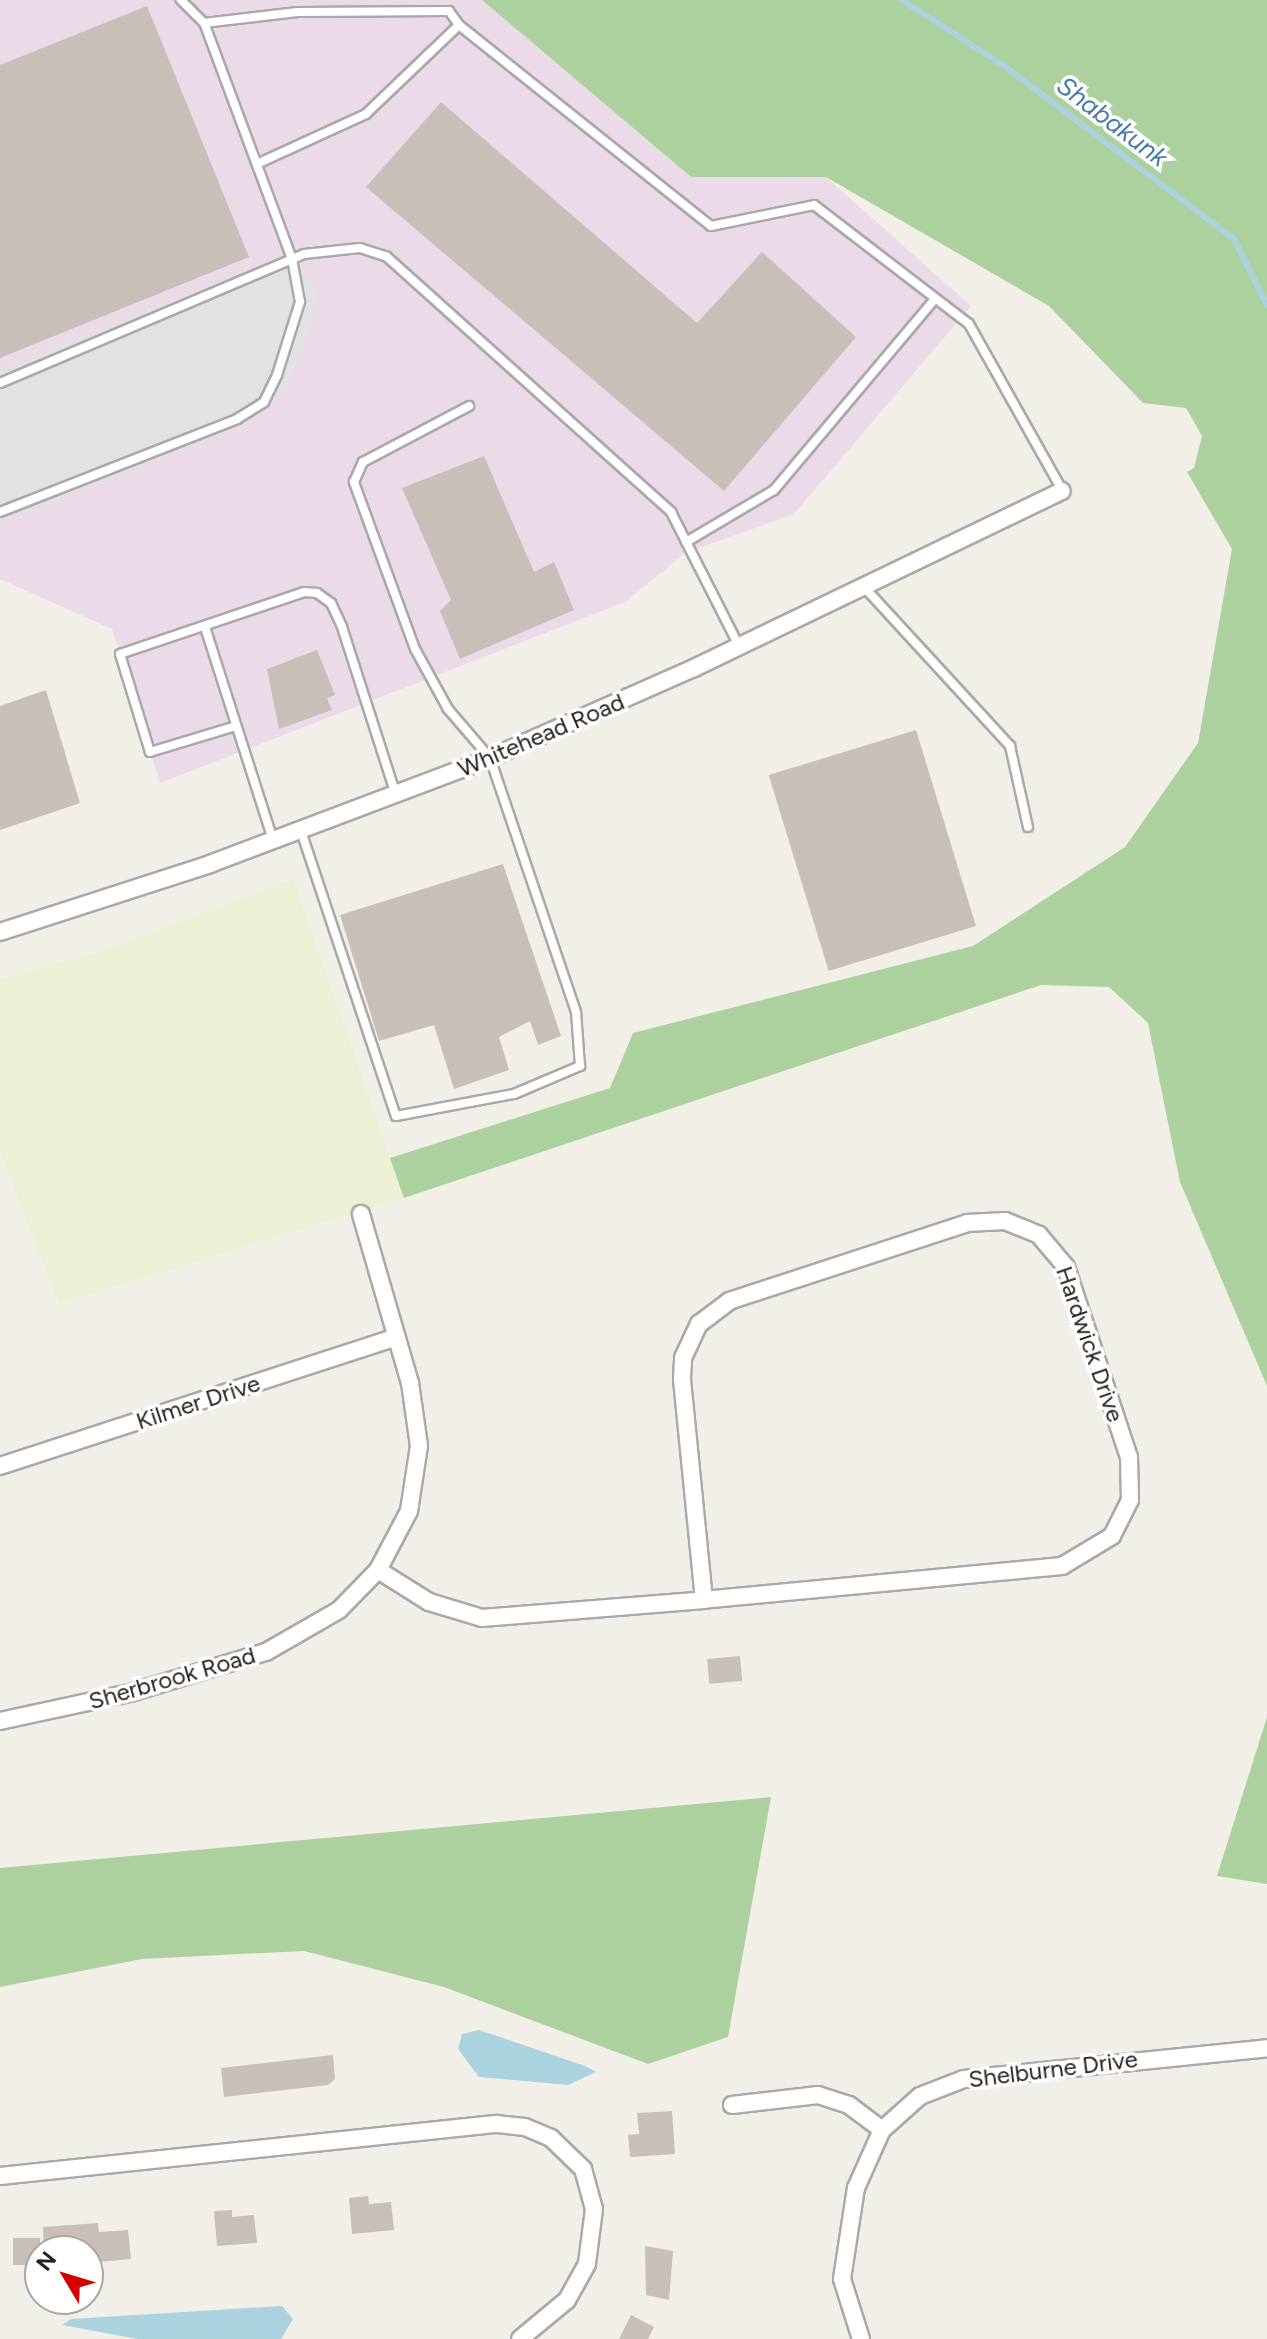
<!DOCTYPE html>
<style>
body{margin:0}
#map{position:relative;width:1267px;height:2339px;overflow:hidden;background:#f2efe9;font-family:Figtree,sans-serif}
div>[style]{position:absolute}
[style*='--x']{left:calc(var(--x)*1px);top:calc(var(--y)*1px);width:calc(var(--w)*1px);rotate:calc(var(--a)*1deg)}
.industrial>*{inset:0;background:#ebdbe8}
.farmland>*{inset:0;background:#eef0d5}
.forest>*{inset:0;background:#add19e}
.parking>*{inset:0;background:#e2e2e2}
.water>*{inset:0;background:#aad3df}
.stream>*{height:6px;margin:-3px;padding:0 3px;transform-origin:3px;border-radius:3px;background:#aad3df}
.building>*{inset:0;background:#c7bfb8;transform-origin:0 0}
.roads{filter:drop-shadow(2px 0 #a9a9a9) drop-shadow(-2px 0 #a9a9a9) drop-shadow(0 2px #a9a9a9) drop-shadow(0 -2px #a9a9a9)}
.lane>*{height:8px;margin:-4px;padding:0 4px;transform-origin:4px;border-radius:4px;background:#fff}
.street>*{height:16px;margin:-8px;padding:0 8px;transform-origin:8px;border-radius:8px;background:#fff}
span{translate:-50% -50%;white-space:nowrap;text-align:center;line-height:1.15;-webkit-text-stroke:7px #fff;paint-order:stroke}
.street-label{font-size:24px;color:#222}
.water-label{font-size:26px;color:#4a7aab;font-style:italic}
.north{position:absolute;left:24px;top:2235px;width:80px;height:80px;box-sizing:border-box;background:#fff;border:2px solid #a7a7a7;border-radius:50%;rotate:308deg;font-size:22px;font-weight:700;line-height:32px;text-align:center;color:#222}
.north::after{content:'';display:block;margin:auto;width:28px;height:36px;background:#d40000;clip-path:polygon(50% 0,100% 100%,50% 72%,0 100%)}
</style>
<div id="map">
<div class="industrial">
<i style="clip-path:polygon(0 0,482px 0,691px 177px,826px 177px,971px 306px,794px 514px,685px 553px,625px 602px,160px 783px,112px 629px,0 579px)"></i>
</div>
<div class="farmland">
<i style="clip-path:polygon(293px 879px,404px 1198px,59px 1304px,0 1151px,0 979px,98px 952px)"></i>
</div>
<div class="forest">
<i style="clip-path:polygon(482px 0,1267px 0,1267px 1386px,1180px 1182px,1148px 1023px,1109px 987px,1041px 985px,404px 1198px,390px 1158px,610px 1088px,633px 1033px,973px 946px,1125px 847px,1198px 743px,1232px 549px,1187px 472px,1194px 468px,1202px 436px,1186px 408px,1143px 403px,1049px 306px,826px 177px,691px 177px)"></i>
<i style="clip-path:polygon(1267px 1717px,1267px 1884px,1217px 1876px)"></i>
<i style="clip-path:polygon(771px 1797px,728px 2037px,648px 2064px,444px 1987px,304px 1951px,142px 1959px,0 1987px,0 1868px)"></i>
</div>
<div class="parking">
<i style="clip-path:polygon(262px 264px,316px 285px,313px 322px,281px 397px,259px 418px,0 522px,0 369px)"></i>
</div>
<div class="water">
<i style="clip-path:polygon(479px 2030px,585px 2066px,596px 2072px,568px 2085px,479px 2077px,458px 2049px,462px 2034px)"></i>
<i style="clip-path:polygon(282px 2306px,293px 2319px,281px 2339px,138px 2339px,62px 2325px,71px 2319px)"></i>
</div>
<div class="stream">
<i style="--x:902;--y:0;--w:120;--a:32.8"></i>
<i style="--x:1003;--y:65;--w:289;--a:37"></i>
<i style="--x:1234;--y:239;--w:74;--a:63.4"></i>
</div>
<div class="building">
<i style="clip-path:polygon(147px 6px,249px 257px,0 358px,0 65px)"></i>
<i style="clip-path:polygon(441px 102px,697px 323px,762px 252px,856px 337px,724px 491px,366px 187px)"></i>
<i style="clip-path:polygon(484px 456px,534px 572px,554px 562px,574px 610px,460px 659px,440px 611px,451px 600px,402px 488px)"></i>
<i style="clip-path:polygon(317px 650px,335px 695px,327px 698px,332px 710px,279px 729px,267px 669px)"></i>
<i style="clip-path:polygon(46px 690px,80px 803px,0 830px,0 706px)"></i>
<i style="left:916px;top:730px;width:205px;height:154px;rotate:73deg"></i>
<i style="clip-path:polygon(503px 864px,561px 1036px,538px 1045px,530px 1021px,499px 1037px,509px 1070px,454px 1089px,434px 1025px,379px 1041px,340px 915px)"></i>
<i style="left:740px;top:1656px;width:25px;height:33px;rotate:85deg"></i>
<i style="clip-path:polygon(333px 2055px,335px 2079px,328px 2085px,224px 2097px,221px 2068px)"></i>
<i style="clip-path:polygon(672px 2111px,675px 2154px,630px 2157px,628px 2135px,639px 2134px,637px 2113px)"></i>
<i style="clip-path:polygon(368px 2196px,369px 2204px,391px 2202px,394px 2230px,352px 2234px,349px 2198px)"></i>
<i style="clip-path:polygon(232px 2210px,232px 2217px,254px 2215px,257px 2243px,217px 2246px,214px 2211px)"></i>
<i style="clip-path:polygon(98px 2223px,99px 2232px,128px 2230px,131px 2259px,88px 2263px,88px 2251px,44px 2251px,43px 2227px)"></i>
<i style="left:40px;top:2238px;width:27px;height:27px;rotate:90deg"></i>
<i style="clip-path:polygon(645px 2246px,673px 2251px,669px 2300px,646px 2295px)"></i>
<i style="clip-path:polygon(631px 2315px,654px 2327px,648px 2339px,619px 2339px)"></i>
</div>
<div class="roads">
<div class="lane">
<i style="--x:204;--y:23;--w:94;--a:-6.7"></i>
<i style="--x:297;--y:12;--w:152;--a:-0.4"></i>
<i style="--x:449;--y:11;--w:17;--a:54"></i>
<i style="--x:459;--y:25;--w:129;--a:136.3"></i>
<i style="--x:366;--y:114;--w:120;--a:155.4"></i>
<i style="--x:459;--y:25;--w:322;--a:38.6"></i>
<i style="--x:711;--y:226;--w:105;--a:-11.5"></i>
<i style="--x:814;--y:205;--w:195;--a:37.5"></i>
<i style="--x:969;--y:324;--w:190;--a:60.7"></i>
<i style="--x:0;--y:383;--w:330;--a:-23"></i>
<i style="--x:304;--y:254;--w:56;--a:-6.1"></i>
<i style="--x:360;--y:248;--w:28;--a:18"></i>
<i style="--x:387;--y:257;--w:382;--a:41.9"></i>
<i style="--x:671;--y:512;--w:150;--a:63.1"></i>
<i style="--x:0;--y:512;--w:255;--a:-21.4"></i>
<i style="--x:237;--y:419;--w:32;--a:-32"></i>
<i style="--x:264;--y:402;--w:30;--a:-64"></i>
<i style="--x:277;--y:375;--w:77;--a:-72.5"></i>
<i style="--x:300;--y:302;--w:44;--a:-100.5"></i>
<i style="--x:292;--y:259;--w:252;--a:-110.4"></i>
<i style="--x:204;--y:23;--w:33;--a:-135"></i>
<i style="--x:686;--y:542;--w:102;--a:-30.6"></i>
<i style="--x:774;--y:490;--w:250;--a:-49.9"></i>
<i style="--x:864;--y:587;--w:216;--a:47.4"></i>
<i style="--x:1010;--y:746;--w:83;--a:77.5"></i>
<i style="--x:205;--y:627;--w:224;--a:72.3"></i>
<i style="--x:236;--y:726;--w:90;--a:163.2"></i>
<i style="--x:150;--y:752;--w:102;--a:-107"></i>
<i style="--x:120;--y:654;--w:194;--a:-18.6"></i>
<i style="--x:304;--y:592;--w:13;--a:4"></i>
<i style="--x:317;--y:593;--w:17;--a:36"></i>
<i style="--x:331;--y:603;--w:26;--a:65"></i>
<i style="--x:342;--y:627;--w:176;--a:72.2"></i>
<i style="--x:301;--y:831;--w:300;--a:71.6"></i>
<i style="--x:396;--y:1116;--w:120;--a:-10.6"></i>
<i style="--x:514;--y:1094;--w:72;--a:-23"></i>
<i style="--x:580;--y:1066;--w:54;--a:-94.2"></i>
<i style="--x:576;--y:1012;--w:268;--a:-108.7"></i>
<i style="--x:490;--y:758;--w:65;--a:-130.6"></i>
<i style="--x:448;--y:709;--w:68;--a:-118.8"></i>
<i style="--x:415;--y:649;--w:178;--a:-110.1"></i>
<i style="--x:354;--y:482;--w:22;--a:-66"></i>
<i style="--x:363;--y:462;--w:120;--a:-27.8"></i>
</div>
<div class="street">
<i style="--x:0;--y:932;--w:221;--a:-17.9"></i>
<i style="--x:210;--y:864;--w:299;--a:-20.7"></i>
<i style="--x:490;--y:758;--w:223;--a:-23.8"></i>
<i style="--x:694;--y:668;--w:408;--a:-25.7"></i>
<i style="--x:1005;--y:1221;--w:37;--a:22"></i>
<i style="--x:1039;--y:1235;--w:42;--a:49.8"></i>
<i style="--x:1066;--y:1267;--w:200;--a:71.7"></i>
<i style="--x:1129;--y:1457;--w:43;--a:88.7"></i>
<i style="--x:1130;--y:1500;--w:40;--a:116.6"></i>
<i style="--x:1112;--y:1536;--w:58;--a:149"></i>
<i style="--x:1062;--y:1566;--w:360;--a:174.6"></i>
<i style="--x:704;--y:1600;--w:222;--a:-95.7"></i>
<i style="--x:682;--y:1379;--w:21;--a:-87"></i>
<i style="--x:683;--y:1358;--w:38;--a:-65"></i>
<i style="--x:699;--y:1324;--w:38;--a:-37"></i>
<i style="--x:729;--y:1301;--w:250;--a:-18.1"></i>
<i style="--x:967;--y:1223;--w:38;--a:-3"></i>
<i style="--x:0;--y:1466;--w:417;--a:-18"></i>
<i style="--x:378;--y:1570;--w:60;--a:32.1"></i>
<i style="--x:429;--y:1602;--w:55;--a:16.8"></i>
<i style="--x:482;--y:1618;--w:223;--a:-4.6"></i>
<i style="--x:0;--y:1721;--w:133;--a:-12.2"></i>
<i style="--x:130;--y:1693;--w:142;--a:-16.8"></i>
<i style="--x:266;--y:1652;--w:84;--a:-29.9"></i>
<i style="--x:339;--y:1610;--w:56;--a:-45.7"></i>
<i style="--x:378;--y:1570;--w:67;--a:-62.3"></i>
<i style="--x:409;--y:1511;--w:66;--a:-81.3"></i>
<i style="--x:419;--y:1446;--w:64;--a:-98.1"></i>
<i style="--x:410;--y:1383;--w:176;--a:-106.2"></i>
<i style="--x:732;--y:2105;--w:87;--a:-6.6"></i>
<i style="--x:818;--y:2095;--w:33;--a:18"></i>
<i style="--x:849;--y:2105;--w:41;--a:37.1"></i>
<i style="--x:0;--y:2176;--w:500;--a:-6"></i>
<i style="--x:497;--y:2124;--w:28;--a:6"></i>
<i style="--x:525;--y:2127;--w:28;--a:23"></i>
<i style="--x:551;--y:2138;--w:45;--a:44.1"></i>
<i style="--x:583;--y:2169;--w:41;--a:74.6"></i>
<i style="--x:594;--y:2209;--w:55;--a:97.3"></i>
<i style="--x:587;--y:2264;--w:41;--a:119.1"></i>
<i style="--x:567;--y:2300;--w:61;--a:140.3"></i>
<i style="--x:861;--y:2339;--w:63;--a:-107.6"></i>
<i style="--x:842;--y:2279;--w:92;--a:-81.3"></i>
<i style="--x:856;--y:2188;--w:64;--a:-65.9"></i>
<i style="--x:882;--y:2130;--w:51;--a:-41.8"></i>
<i style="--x:920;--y:2096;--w:47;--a:-21.1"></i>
<i style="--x:964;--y:2079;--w:305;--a:-5.8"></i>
</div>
</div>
<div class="street-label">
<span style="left:541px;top:735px;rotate:-23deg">Whitehead Road</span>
<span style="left:1090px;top:1344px;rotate:71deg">Hardwick Drive</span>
<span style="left:198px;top:1402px;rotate:-18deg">Kilmer Drive</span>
<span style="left:172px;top:1678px;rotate:-16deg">Sherbrook Road</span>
<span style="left:1053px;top:2069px;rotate:-7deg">Shelburne Drive</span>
</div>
<div class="water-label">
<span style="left:1112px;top:122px;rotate:37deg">Shabakunk</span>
</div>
<div class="north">N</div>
</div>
